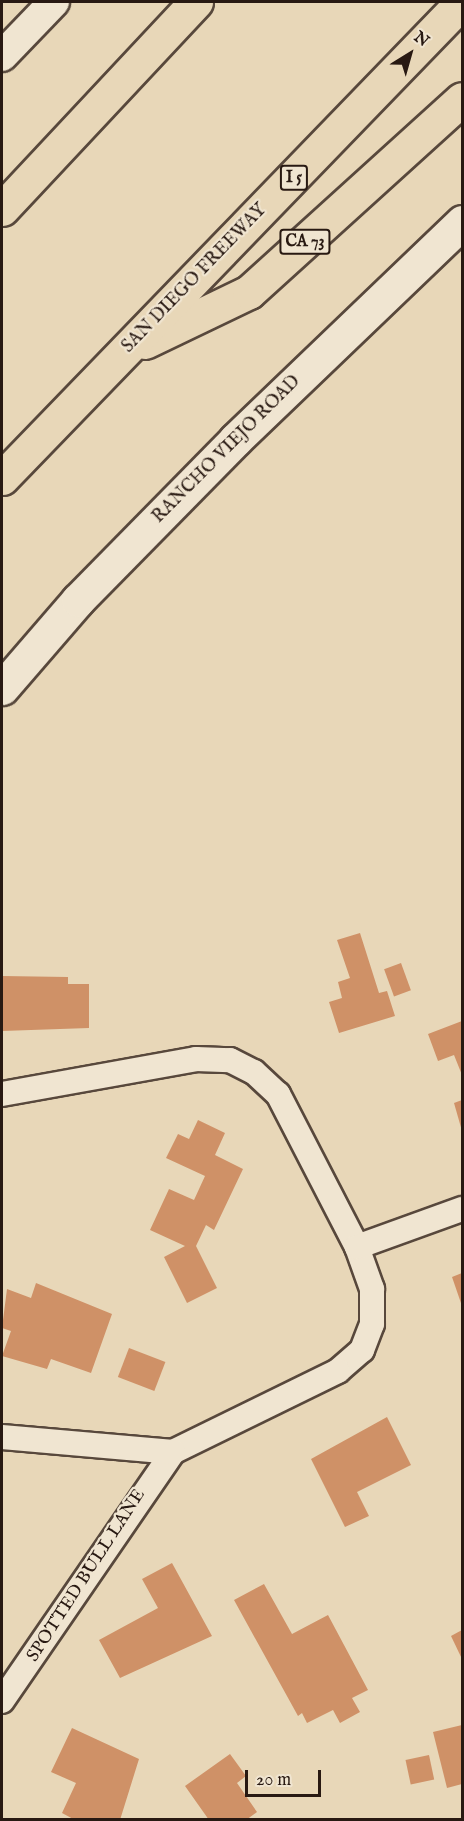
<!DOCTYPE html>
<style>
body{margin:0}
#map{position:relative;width:464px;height:1821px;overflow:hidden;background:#e8d7b8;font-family:"IM FELL English",serif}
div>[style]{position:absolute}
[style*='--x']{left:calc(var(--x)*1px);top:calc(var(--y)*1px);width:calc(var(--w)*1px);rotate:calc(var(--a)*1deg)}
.building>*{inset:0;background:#cf9167;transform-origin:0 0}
.roads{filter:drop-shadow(2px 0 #58483c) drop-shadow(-2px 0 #58483c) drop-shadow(0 2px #58483c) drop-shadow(0 -2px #58483c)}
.minor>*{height:24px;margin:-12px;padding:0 12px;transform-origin:12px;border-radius:12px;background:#f0e5d1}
.tertiary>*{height:30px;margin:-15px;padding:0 15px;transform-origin:15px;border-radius:15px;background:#f0e5d1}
.secondary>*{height:33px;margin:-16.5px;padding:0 16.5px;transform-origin:16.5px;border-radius:16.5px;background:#f0e5d1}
.motorway>*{height:33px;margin:-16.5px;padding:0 16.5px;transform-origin:16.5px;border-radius:16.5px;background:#e8d7b8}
span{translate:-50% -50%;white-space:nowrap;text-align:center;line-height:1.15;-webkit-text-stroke:4.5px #f0e5d1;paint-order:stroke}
.shield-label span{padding:2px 4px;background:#f0e5d1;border:2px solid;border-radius:4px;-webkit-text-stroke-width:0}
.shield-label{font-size:16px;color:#281912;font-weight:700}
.street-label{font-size:18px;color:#281912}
.frame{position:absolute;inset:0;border:3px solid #281912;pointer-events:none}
.north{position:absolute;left:380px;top:24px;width:60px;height:60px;-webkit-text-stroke:4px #f0e5d1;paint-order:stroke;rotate:37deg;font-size:16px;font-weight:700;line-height:24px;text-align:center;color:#281912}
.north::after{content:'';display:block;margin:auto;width:21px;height:27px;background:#281912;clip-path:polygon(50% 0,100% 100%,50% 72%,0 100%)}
.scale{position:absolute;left:245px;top:1770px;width:76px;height:27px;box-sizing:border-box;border:3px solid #281912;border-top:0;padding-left:8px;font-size:18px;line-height:21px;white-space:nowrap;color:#281912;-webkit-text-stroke:4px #f0e5d1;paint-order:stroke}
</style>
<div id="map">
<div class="building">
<i style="clip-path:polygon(360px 933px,379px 993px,387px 991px,395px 1016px,339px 1033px,329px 1002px,342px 998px,338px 982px,350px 978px,337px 940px)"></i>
<i style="left:401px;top:963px;width:29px;height:18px;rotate:70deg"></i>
<i style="clip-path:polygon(2px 976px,68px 977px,68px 984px,89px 984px,89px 1028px,2px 1031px)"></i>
<i style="clip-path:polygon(462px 1021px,462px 1075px,454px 1055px,438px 1061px,428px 1034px)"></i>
<i style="clip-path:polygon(462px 1100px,462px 1131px,454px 1103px)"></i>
<i style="clip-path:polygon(198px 1120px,225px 1133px,215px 1155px,243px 1169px,214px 1230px,206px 1225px,196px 1246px,217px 1288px,187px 1303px,164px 1257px,185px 1246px,150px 1230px,169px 1189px,194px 1200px,205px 1176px,166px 1158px,178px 1134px,189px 1139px)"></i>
<i style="clip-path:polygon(462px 1273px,462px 1306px,452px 1277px)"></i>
<i style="clip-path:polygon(36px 1283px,112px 1314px,91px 1373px,51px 1359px,47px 1369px,2px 1356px,11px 1331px,2px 1328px,7px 1289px,31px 1298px)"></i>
<i style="left:129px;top:1348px;width:39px;height:31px;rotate:21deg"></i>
<i style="clip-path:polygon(387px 1417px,411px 1465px,357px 1492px,369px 1516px,345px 1527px,311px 1459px)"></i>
<i style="clip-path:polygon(172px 1563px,212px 1636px,120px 1678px,99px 1640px,158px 1608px,142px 1579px)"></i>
<i style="clip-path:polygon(264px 1584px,292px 1634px,328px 1615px,368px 1690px,352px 1698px,360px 1712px,340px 1723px,333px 1710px,307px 1723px,302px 1713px,298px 1716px,234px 1600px)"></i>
<i style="clip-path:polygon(462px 1630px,462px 1659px,451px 1636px)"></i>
<i style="clip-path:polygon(462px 1725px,462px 1784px,447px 1788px,433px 1732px)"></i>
<i style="clip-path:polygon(72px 1728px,139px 1759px,120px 1820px,75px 1820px,62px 1813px,76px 1783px,51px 1772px)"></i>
<i style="clip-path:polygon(230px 1754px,246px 1776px,237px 1783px,257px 1812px,246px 1820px,209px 1820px,185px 1786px)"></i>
<i style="left:429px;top:1755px;width:25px;height:24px;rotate:78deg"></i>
</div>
<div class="roads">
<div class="minor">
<i style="--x:2;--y:1094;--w:197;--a:-10.2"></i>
<i style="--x:196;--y:1059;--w:34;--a:2"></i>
<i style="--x:230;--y:1060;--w:27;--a:27"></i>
<i style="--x:254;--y:1072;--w:33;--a:43"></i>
<i style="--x:278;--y:1094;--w:172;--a:62.7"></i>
<i style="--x:357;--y:1247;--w:45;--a:70.3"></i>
<i style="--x:372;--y:1289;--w:35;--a:90"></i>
<i style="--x:372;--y:1324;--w:28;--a:111"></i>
<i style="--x:362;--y:1350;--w:32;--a:139"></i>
<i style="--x:338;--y:1371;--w:184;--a:153.9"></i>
<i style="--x:173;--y:1452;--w:302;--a:124.5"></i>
<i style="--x:357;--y:1247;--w:112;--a:-19.9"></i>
<i style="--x:2;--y:1437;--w:172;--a:5"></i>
</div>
<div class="tertiary">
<i style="--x:2;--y:56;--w:75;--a:-46.1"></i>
</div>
<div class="secondary">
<i style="--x:2;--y:688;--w:116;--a:-49.2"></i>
<i style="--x:78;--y:600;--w:224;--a:-45.5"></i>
<i style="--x:235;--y:440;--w:315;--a:-43.8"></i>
</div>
<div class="motorway">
<i style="--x:2;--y:209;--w:284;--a:-46.9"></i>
<i style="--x:145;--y:342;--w:115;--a:-25.7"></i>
<i style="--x:249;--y:292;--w:287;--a:-42.2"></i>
<i style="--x:2;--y:478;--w:662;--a:-45.98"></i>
</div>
</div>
<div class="shield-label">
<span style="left:294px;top:178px">I 5</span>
<span style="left:305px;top:242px">CA 73</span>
</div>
<div class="street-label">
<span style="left:195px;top:279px;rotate:-46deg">SAN DIEGO FREEWAY</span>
<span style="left:227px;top:450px;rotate:-45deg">RANCHO VIEJO ROAD</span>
<span style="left:87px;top:1576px;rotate:-57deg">SPOTTED BULL LANE</span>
</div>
<div class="frame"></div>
<div class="north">N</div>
<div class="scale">20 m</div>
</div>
